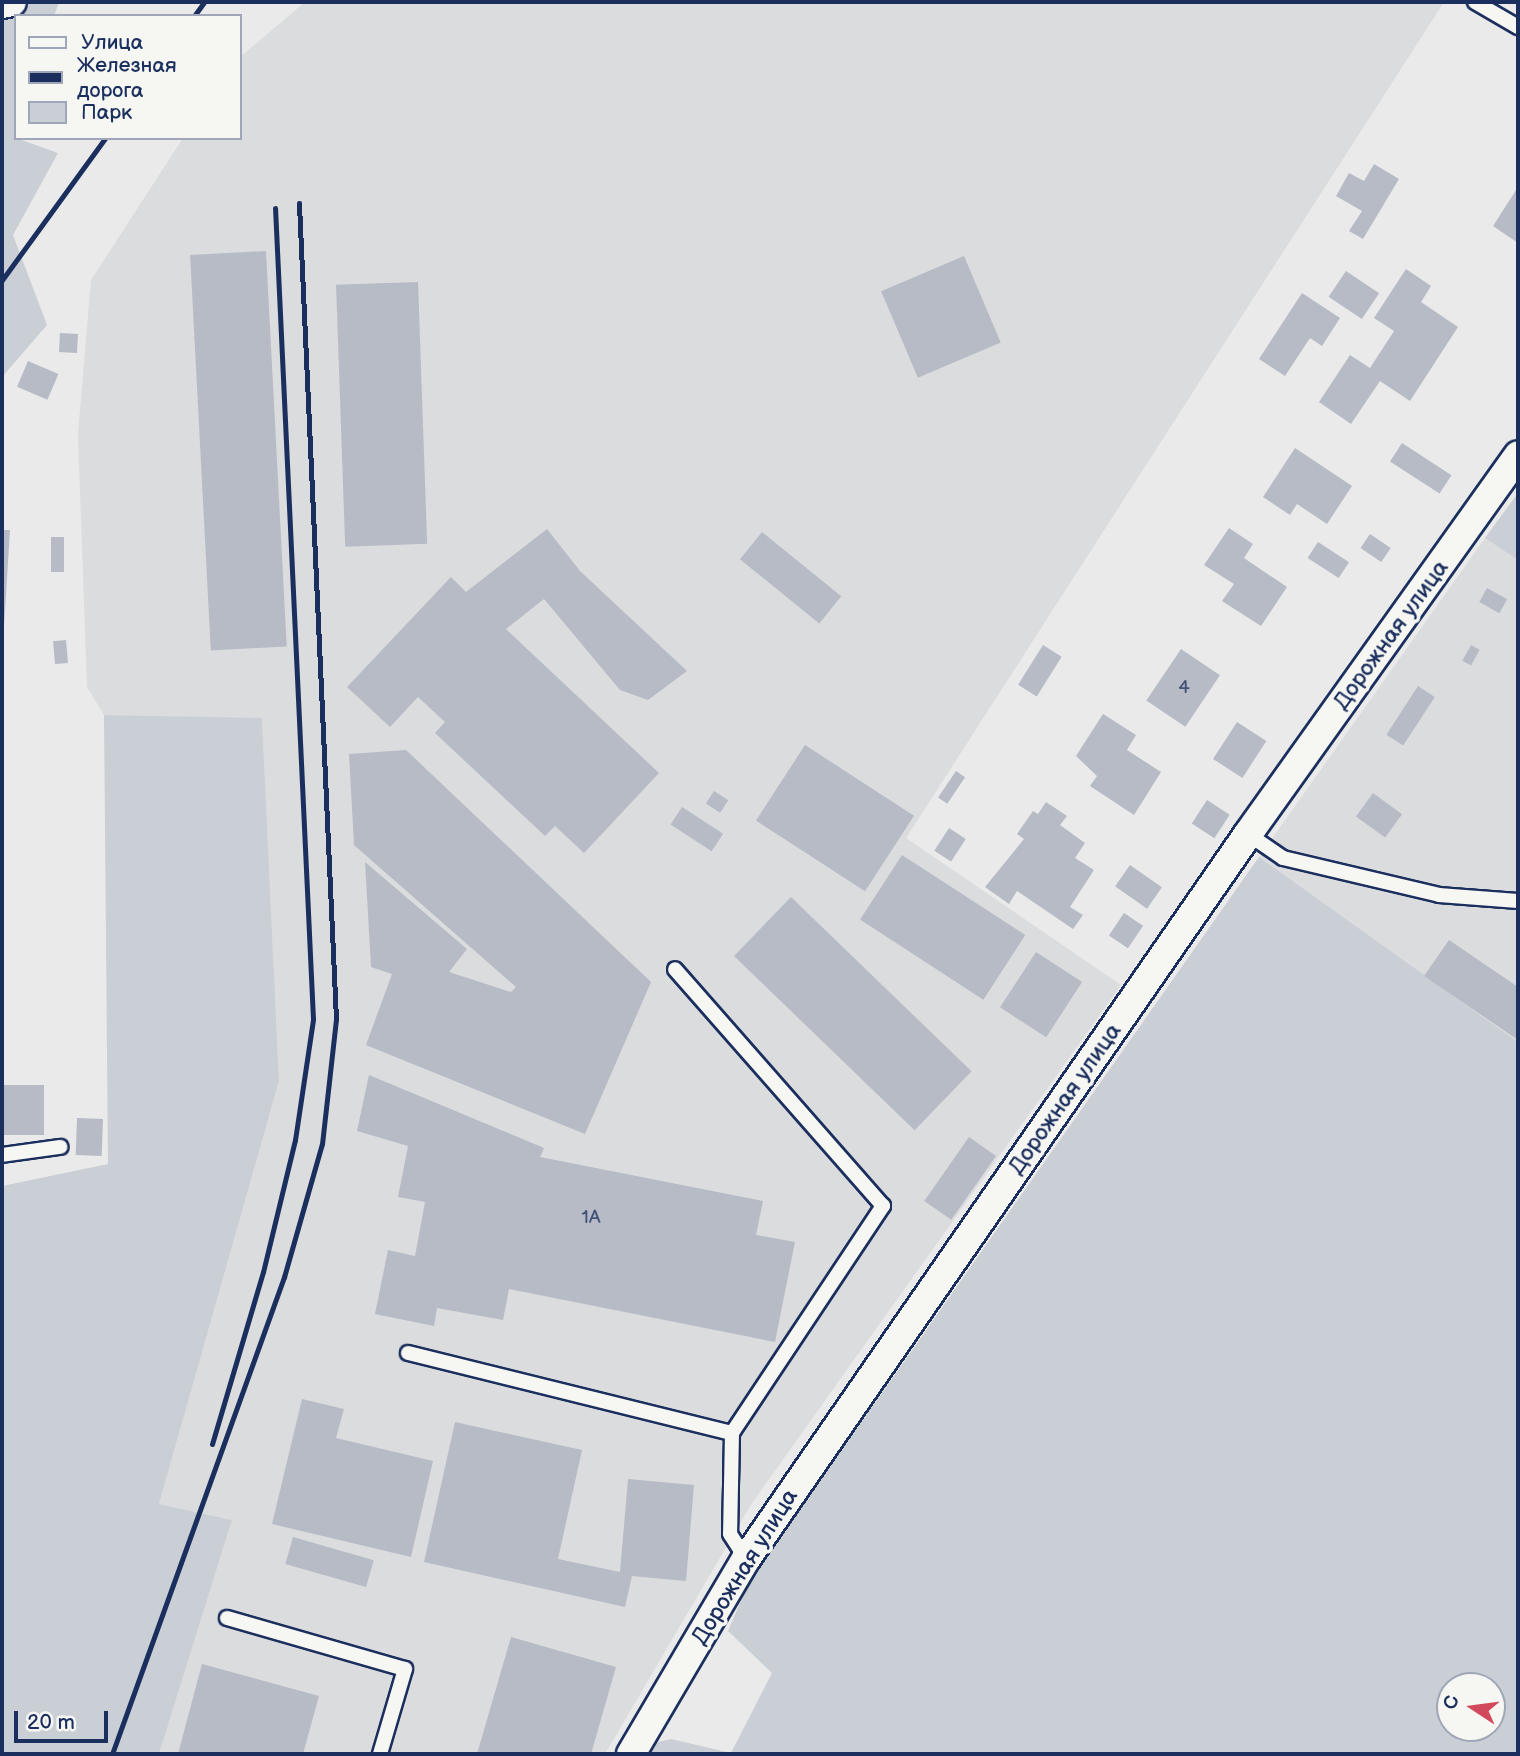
<!DOCTYPE html>
<meta charset="utf-8">
<style>
body{margin:0}
#map{position:relative;width:1520px;height:1756px;overflow:hidden;background:#e9eae9;font-family:"Balsamiq Sans",sans-serif}
div>[style]{position:absolute}
[style*='--x']{left:calc(var(--x)*1px);top:calc(var(--y)*1px);width:calc(var(--w)*1px);rotate:calc(var(--a)*1deg)}
.built>*{inset:0;background:#dadcde}
.green>*{inset:0;background:#caced5}
.building>*{inset:0;background:#b6bbc6;transform-origin:0 0}
.roads{filter:drop-shadow(2px 0 #1b2f5e) drop-shadow(-2px 0 #1b2f5e) drop-shadow(0 2px #1b2f5e) drop-shadow(0 -2px #1b2f5e)}
.lane>*{height:14px;margin:-7px;padding:0 7px;transform-origin:7px;border-radius:7px;background:#f6f6f2}
.street>*{height:28px;margin:-14px;padding:0 14px;transform-origin:14px;border-radius:14px;background:#f6f6f2}
.rail>*{height:5px;margin:-2.5px;padding:0 2.5px;transform-origin:2.5px;border-radius:2.5px;background:#1b2f5e}
span{translate:-50% -50%;white-space:nowrap;text-align:center;line-height:1.15;-webkit-text-stroke:7px #f6f6f2;paint-order:stroke}
.number-label{font-size:19px;color:#425278}
.number-label span{-webkit-text-stroke-width:0}
.street-label{font-size:23px;color:#1b2f5e}
.frame{position:absolute;inset:0;border:4px solid #1b2f5e;pointer-events:none}
.legend{position:absolute;left:14px;top:14px;width:228px;height:126px;box-sizing:border-box;background:#f6f6f2;border:2px solid #9ea6b7;margin:0;padding:9px 12px;list-style:none;font-size:21px;color:#1b2f5e}
.legend li{display:flex;align-items:center;gap:14px;height:35px}
.legend b{width:35px;border:2px solid #9ea6b7}
.north{position:absolute;left:1436px;top:1672px;width:70px;height:70px;box-sizing:border-box;background:#f6f6f2;border:2px solid #9ea6b7;border-radius:50%;rotate:283deg;font-size:19px;font-weight:700;line-height:28px;text-align:center;color:#1b2f5e}
.north::after{content:'';display:block;margin:auto;width:24px;height:32px;background:#d1495b;clip-path:polygon(50% 0,100% 100%,50% 72%,0 100%)}
.scale{position:absolute;left:14px;top:1711px;width:94px;height:32px;box-sizing:border-box;border:4px solid #1b2f5e;border-top:0;padding-left:9px;font-size:21px;line-height:24px;white-space:nowrap;color:#1b2f5e;-webkit-text-stroke:5px #f6f6f2;paint-order:stroke}
</style>
<div id="map">
<div class="built">
<i style="clip-path:polygon(305px 2px,1444px 2px,906px 838px,1121px 985px,752px 1503px,605px 1754px,159px 1754px,232px 1520px,159px 1504px,279px 1081px,262px 719px,104px 715px,87px 687px,78px 434px,91px 280px,183px 138px,240px 138px,240px 57px)"></i>
<i style="clip-path:polygon(1485px 538px,1518px 560px,1518px 1042px,1259px 857px)"></i>
</div>
<div class="green">
<i style="clip-path:polygon(2px 2px,59px 2px,54px 16px,16px 16px,16px 138px,58px 153px,13px 235px,47px 325px,2px 377px)"></i>
<i style="clip-path:polygon(1518px 493px,1518px 560px,1485px 538px)"></i>
<i style="clip-path:polygon(104px 715px,262px 718px,279px 1081px,159px 1504px,232px 1520px,159px 1754px,2px 1754px,2px 1186px,108px 1164px)"></i>
<i style="clip-path:polygon(evenodd,1259px 857px,1518px 1042px,1518px 1754px,648px 1754px,654px 1743px,671px 1739px,731px 1753px,772px 1673px,728px 1631px,749px 1582px,1259px 857px,1450px 1686px,1492px 1686px,1492px 1728px,1450px 1728px,1450px 1686px)"></i>
</div>
<div class="building">
<i style="clip-path:polygon(1374px 164px,1399px 179px,1363px 239px,1349px 231px,1362px 211px,1336px 196px,1349px 173px,1364px 181px)"></i>
<i style="clip-path:polygon(1518px 187px,1518px 243px,1493px 226px)"></i>
<i style="left:266px;top:251px;width:396px;height:76px;rotate:87deg"></i>
<i style="left:964px;top:256px;width:94px;height:90px;rotate:67deg"></i>
<i style="clip-path:polygon(1406px 269px,1431px 286px,1421px 302px,1458px 327px,1410px 401px,1380px 381px,1351px 424px,1319px 402px,1350px 355px,1370px 368px,1394px 331px,1374px 318px)"></i>
<i style="left:1346px;top:271px;width:40px;height:31px;rotate:34deg"></i>
<i style="left:418px;top:282px;width:262px;height:82px;rotate:88deg"></i>
<i style="clip-path:polygon(1302px 293px,1340px 318px,1322px 346px,1310px 338px,1285px 376px,1259px 359px)"></i>
<i style="left:60px;top:333px;width:18px;height:19px;rotate:3deg"></i>
<i style="left:28px;top:361px;width:33px;height:28px;rotate:23deg"></i>
<i style="left:1402px;top:443px;width:59px;height:22px;rotate:33deg"></i>
<i style="clip-path:polygon(1295px 448px,1352px 486px,1327px 524px,1297px 504px,1290px 515px,1263px 497px)"></i>
<i style="clip-path:polygon(1229px 528px,1253px 544px,1244px 558px,1287px 587px,1261px 626px,1222px 601px,1234px 584px,1204px 565px)"></i>
<i style="clip-path:polygon(547px 529px,580px 571px,687px 671px,648px 700px,620px 690px,544px 599px,506px 629px,659px 773px,584px 853px,555px 826px,545px 836px,435px 733px,445px 722px,418px 697px,390px 727px,347px 687px,451px 577px,466px 592px)"></i>
<i style="clip-path:polygon(2px 530px,10px 530px,4px 626px,2px 626px)"></i>
<i style="left:762px;top:532px;width:102px;height:35px;rotate:39deg"></i>
<i style="left:1370px;top:534px;width:25px;height:17px;rotate:34deg"></i>
<i style="left:51px;top:537px;width:13px;height:35px"></i>
<i style="left:1318px;top:542px;width:37px;height:19px;rotate:33deg"></i>
<i style="left:1487px;top:588px;width:23px;height:16px;rotate:29deg"></i>
<i style="left:66px;top:640px;width:23px;height:13px;rotate:85deg"></i>
<i style="left:1043px;top:645px;width:22px;height:47px;rotate:32deg"></i>
<i style="left:1471px;top:645px;width:10px;height:18px;rotate:29deg"></i>
<i style="left:1181px;top:649px;width:47px;height:62px;rotate:34deg"></i>
<i style="left:1418px;top:686px;width:20px;height:58px;rotate:33deg"></i>
<i style="clip-path:polygon(1103px 714px,1136px 735px,1127px 750px,1161px 772px,1134px 815px,1090px 786px,1097px 776px,1076px 756px)"></i>
<i style="left:1237px;top:722px;width:35px;height:44px;rotate:33deg"></i>
<i style="left:805px;top:745px;width:130px;height:90px;rotate:33deg"></i>
<i style="clip-path:polygon(406px 750px,651px 982px,585px 1134px,366px 1045px,392px 974px,371px 967px,365px 862px,467px 949px,449px 972px,511px 992px,516px 987px,354px 845px,349px 754px)"></i>
<i style="left:956px;top:771px;width:11px;height:32px;rotate:34deg"></i>
<i style="left:714px;top:791px;width:17px;height:15px;rotate:33deg"></i>
<i style="left:1373px;top:793px;width:36px;height:29px;rotate:36deg"></i>
<i style="left:1207px;top:800px;width:27px;height:28px;rotate:33deg"></i>
<i style="clip-path:polygon(1046px 802px,1067px 816px,1060px 825px,1085px 843px,1075px 858px,1094px 870px,1070px 907px,1083px 915px,1073px 929px,1017px 891px,1009px 904px,985px 887px,1024px 839px,1017px 834px,1033px 811px,1038px 814px)"></i>
<i style="left:682px;top:807px;width:49px;height:21px;rotate:33deg"></i>
<i style="left:949px;top:828px;width:20px;height:27px;rotate:33deg"></i>
<i style="left:902px;top:855px;width:147px;height:77px;rotate:33deg"></i>
<i style="left:1130px;top:865px;width:39px;height:26px;rotate:35deg"></i>
<i style="left:791px;top:897px;width:251px;height:82px;rotate:44deg"></i>
<i style="left:1124px;top:913px;width:23px;height:27px;rotate:34deg"></i>
<i style="clip-path:polygon(1449px 940px,1518px 987px,1518px 1040px,1424px 976px)"></i>
<i style="left:1036px;top:952px;width:55px;height:66px;rotate:33deg"></i>
<i style="clip-path:polygon(369px 1075px,544px 1148px,540px 1157px,763px 1201px,756px 1235px,795px 1242px,775px 1342px,509px 1289px,503px 1320px,437px 1308px,434px 1326px,375px 1314px,388px 1250px,415px 1256px,425px 1202px,398px 1197px,408px 1146px,357px 1131px)"></i>
<i style="left:2px;top:1085px;width:42px;height:50px"></i>
<i style="left:77px;top:1118px;width:26px;height:37px;rotate:2deg"></i>
<i style="left:969px;top:1137px;width:33px;height:78px;rotate:35deg"></i>
<i style="clip-path:polygon(302px 1399px,344px 1409px,336px 1438px,433px 1461px,411px 1557px,272px 1524px)"></i>
<i style="clip-path:polygon(455px 1422px,582px 1450px,558px 1559px,620px 1572px,628px 1479px,694px 1485px,686px 1581px,632px 1576px,625px 1607px,424px 1562px)"></i>
<i style="left:293px;top:1537px;width:84px;height:28px;rotate:16deg"></i>
<i style="clip-path:polygon(511px 1637px,616px 1667px,591px 1754px,477px 1754px)"></i>
<i style="clip-path:polygon(202px 1664px,319px 1696px,303px 1754px,178px 1754px)"></i>
</div>
<div class="roads">
<div class="lane">
<i style="--x:1475;--y:2;--w:50;--a:30.2"></i>
<i style="--x:1248;--y:834;--w:42;--a:34.4"></i>
<i style="--x:1283;--y:858;--w:160;--a:13.3"></i>
<i style="--x:1439;--y:895;--w:79;--a:4.3"></i>
<i style="--x:2;--y:1155;--w:59;--a:-7.9"></i>
<i style="--x:408;--y:1353;--w:334;--a:13.9"></i>
<i style="--x:732;--y:1433;--w:273;--a:-56.4"></i>
<i style="--x:883;--y:1206;--w:315;--a:-131.3"></i>
<i style="--x:732;--y:1433;--w:101;--a:91.1"></i>
<i style="--x:730;--y:1534;--w:30;--a:57"></i>
<i style="--x:227;--y:1618;--w:185;--a:16"></i>
<i style="--x:405;--y:1669;--w:89;--a:106.4"></i>
</div>
<div class="street">
<i style="--x:2;--y:4;--w:10;--a:-11"></i>
<i style="--x:631;--y:1754;--w:226;--a:-59.5"></i>
<i style="--x:746;--y:1559;--w:882;--a:-55.3"></i>
<i style="--x:1248;--y:834;--w:465;--a:-54.5"></i>
</div>
</div>
<div class="rail">
<i style="--x:194;--y:16;--w:17;--a:-54"></i>
<i style="--x:2;--y:280;--w:175;--a:-54"></i>
<i style="--x:212;--y:1444;--w:179;--a:-73.5"></i>
<i style="--x:263;--y:1272;--w:136;--a:-76.4"></i>
<i style="--x:295;--y:1140;--w:122;--a:-81.5"></i>
<i style="--x:313;--y:1019;--w:812;--a:-92.68"></i>
<i style="--x:112;--y:1754;--w:507;--a:-70.17"></i>
<i style="--x:284;--y:1277;--w:138;--a:-74.1"></i>
<i style="--x:322;--y:1144;--w:126;--a:-83.6"></i>
<i style="--x:336;--y:1019;--w:817;--a:-92.6"></i>
</div>
<div class="number-label">
<span style="left:1184px;top:688px">4</span>
<span style="left:591px;top:1218px">1А</span>
</div>
<div class="street-label">
<span style="left:1391px;top:635px;rotate:-54deg">Дорожная улица</span>
<span style="left:1065px;top:1099px;rotate:-55deg">Дорожная улица</span>
<span style="left:745px;top:1567px;rotate:-58deg">Дорожная улица</span>
</div>
<div class="frame"></div>
<ul class="legend">
<li><b style="height:9px;background:#f6f6f2"></b>Улица</li>
<li><b style="height:9px;background:#1b2f5e"></b>Железная дорога</li>
<li><b style="height:19px;background:#caced5"></b>Парк</li>
</ul>
<div class="north">С</div>
<div class="scale">20 m</div>
</div>
